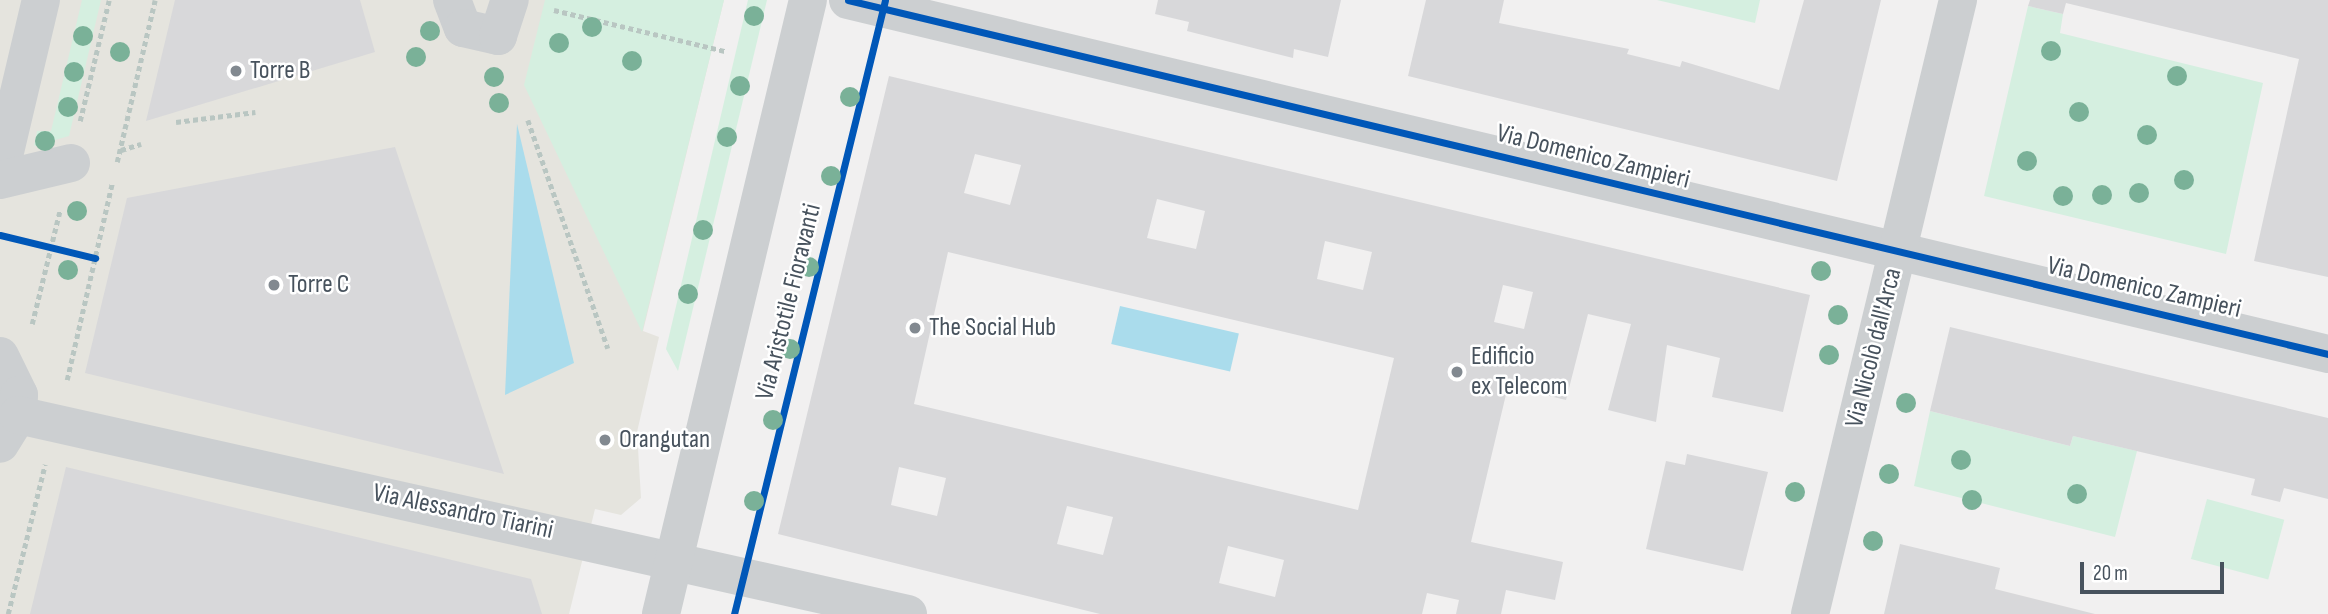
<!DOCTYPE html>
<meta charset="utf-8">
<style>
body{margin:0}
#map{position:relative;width:2328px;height:614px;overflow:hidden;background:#f1f0f0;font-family:"Sofia Sans Condensed",sans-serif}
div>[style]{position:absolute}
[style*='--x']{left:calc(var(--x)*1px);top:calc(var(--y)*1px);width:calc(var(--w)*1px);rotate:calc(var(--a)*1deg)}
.commercial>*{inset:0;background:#e5e4de}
.green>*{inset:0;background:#d5efe0;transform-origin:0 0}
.water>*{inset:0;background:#aadcec;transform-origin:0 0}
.building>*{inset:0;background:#d8d8da}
.path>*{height:4.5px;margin-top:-2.25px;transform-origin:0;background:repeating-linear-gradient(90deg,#b9c6c2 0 5px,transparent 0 8.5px)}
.minor>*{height:38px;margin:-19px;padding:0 19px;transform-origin:19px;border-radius:19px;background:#cccfd1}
.cycleway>*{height:7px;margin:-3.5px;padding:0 3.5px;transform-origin:3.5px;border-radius:3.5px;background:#0057b8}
.trees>*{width:20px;height:20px;margin:-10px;border-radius:50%;background:#7ab198}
.dots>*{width:19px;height:19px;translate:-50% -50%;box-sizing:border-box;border:4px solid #fff;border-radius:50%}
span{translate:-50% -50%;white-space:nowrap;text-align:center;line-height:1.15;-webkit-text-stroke:5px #fff;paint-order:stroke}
.poi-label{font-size:26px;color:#47525d}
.left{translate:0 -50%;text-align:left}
.street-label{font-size:26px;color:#47525d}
.scale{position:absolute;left:2080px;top:562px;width:144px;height:32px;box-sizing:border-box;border:4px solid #47525d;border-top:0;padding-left:9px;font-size:21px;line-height:24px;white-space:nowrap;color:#47525d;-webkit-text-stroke:5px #fff;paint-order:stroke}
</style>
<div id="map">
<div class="commercial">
<i style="clip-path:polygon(0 0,724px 0,643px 331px,659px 337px,637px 432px,641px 498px,621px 515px,595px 509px,569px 614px,0 614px)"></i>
</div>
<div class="green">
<i style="clip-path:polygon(82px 0,101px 0,69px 136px,34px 146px,37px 131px,51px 131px)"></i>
<i style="clip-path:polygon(545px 0,724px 0,642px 332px,524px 85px)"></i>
<i style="clip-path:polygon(748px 0,767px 0,678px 371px,666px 349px)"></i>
<i style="clip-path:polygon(1657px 0,1760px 0,1755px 23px)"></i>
<i style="clip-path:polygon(2028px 6px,2063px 14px,2060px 33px,2263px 83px,2226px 254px,1984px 196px)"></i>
<i style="clip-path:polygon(1930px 411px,2070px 446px,2073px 436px,2137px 451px,2115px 537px,1914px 486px)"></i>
<i style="left:2207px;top:499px;width:80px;height:62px;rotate:15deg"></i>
</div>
<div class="water">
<i style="clip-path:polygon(517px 124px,574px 363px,505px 395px)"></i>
<i style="left:1120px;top:306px;width:122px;height:39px;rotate:13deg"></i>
</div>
<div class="building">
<i style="clip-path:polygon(175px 0,360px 0,375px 52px,146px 121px)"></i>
<i style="clip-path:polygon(1158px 0,1341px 0,1328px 57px,1294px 49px,1293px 58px,1187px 31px,1189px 22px,1155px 14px)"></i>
<i style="clip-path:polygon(1426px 0,1504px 0,1499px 23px,1629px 49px,1627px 54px,1680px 67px,1682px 61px,1779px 90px,1804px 0,1881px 0,1837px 181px,1408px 76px)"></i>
<i style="clip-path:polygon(2030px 0,2328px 0,2328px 277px,2254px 261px,2299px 59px,2066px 3px,2063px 14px,2028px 6px)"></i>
<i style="clip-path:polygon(evenodd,889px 76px,1810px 295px,1783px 412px,1712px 397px,1720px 358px,1667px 345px,1656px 422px,1608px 410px,1631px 324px,1588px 314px,1566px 400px,1508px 386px,1471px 542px,1563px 562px,1555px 600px,1506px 590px,1501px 614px,1456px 614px,1459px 600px,1427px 593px,1422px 614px,1100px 614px,778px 534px,889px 76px,975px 154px,1021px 165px,1010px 205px,964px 193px,975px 154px,889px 76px,1157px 199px,1205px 211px,1196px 249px,1147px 238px,1157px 199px,889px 76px,1325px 241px,1372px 252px,1363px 290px,1317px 279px,1325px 241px,889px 76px,948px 252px,1394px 358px,1358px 510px,914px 404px,948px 252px,889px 76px,1503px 285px,1533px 292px,1524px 329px,1494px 322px,1503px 285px,889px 76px,899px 467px,946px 478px,937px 516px,891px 505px,899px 467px,889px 76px,1067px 506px,1113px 517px,1103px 555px,1057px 544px,1067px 506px,889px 76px,1228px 546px,1284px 560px,1275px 597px,1219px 583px,1228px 546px)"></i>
<i style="clip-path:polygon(395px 147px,504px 474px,85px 373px,127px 198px)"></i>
<i style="clip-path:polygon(1950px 327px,2328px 418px,2328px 499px,2284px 488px,2280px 502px,2251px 495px,2255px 479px,2073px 436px,2070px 446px,1930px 411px)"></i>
<i style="clip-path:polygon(1687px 454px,1768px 472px,1743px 571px,1646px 549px,1666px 461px,1685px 465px)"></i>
<i style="clip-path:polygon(66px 467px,531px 579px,542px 614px,30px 614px)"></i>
<i style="clip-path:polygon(1900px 544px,2000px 568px,1995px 589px,2095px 614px,1884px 614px)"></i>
</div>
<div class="path">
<i style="--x:554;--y:10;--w:176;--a:13.5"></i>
<i style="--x:528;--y:120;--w:242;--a:70.7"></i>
<i style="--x:80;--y:121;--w:124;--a:-76.5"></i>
<i style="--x:176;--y:122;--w:80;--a:-7.2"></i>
<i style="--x:121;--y:150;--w:21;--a:-17"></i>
<i style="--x:117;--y:162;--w:166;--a:-76.8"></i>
<i style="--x:32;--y:324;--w:117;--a:-76.2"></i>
<i style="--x:67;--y:380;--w:201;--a:-77.1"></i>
<i style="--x:8;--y:614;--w:154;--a:-76.1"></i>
</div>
<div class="minor">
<i style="--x:452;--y:0;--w:30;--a:69"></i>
<i style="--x:463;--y:28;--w:36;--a:13"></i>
<i style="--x:498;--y:36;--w:38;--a:-72"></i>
<i style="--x:848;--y:0;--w:1522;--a:13.45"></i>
<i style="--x:0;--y:173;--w:178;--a:-76.7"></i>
<i style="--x:0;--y:180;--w:73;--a:-13.5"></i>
<i style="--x:0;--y:356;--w:43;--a:64"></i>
<i style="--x:19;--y:395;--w:20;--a:93"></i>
<i style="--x:18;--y:415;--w:34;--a:122"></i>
<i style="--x:18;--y:415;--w:912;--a:12.6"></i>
<i style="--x:661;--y:614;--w:631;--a:-76.54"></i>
<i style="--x:1810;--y:614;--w:632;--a:-76.45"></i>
</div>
<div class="cycleway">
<i style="--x:848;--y:0;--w:1522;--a:13.45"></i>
<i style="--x:0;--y:235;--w:98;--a:13.6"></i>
<i style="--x:734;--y:614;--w:632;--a:-76.18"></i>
</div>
<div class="trees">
<i style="left:754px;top:16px"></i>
<i style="left:592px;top:27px"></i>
<i style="left:430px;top:31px"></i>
<i style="left:83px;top:36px"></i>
<i style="left:559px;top:43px"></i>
<i style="left:2051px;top:51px"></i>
<i style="left:120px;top:52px"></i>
<i style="left:416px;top:57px"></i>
<i style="left:632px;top:61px"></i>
<i style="left:74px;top:72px"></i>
<i style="left:2177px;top:76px"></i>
<i style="left:494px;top:77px"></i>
<i style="left:740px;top:86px"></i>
<i style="left:850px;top:97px"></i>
<i style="left:499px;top:103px"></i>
<i style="left:68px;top:107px"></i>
<i style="left:2079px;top:112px"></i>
<i style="left:2147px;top:135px"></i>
<i style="left:727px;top:137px"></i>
<i style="left:45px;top:141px"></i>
<i style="left:2027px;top:161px"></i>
<i style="left:831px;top:176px"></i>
<i style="left:2184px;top:180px"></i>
<i style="left:2139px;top:193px"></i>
<i style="left:2102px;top:195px"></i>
<i style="left:2063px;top:196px"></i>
<i style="left:77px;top:211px"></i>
<i style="left:703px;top:230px"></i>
<i style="left:809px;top:267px"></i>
<i style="left:68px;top:270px"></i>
<i style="left:1821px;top:271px"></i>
<i style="left:688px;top:294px"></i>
<i style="left:1838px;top:315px"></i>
<i style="left:790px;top:349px"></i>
<i style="left:1829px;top:355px"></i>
<i style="left:1906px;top:403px"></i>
<i style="left:773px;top:420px"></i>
<i style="left:1961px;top:460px"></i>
<i style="left:1889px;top:474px"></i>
<i style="left:1795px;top:492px"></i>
<i style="left:2077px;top:494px"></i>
<i style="left:1972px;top:500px"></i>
<i style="left:754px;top:501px"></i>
<i style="left:1873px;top:541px"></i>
</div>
<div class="dots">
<i style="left:236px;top:71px;background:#828990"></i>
<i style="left:274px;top:285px;background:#828990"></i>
<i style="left:915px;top:328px;background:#828990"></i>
<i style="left:1457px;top:372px;background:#828990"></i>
<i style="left:605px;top:440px;background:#828990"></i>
</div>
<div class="poi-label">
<span class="left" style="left:250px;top:71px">Torre B</span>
<span class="left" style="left:288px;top:285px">Torre C</span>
<span class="left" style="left:929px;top:328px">The Social Hub</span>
<span class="left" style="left:1471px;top:372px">Edificio<br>ex Telecom</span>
<span class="left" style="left:619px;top:440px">Orangutan</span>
</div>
<div class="street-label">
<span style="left:1593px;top:157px;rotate:14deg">Via Domenico Zampieri</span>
<span style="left:2144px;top:288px;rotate:13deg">Via Domenico Zampieri</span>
<span style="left:789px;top:302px;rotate:-76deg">Via Aristotile Fioravanti</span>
<span style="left:1874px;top:348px;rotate:-76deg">Via Nicolò dall'Arca</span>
<span style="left:463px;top:512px;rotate:12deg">Via Alessandro Tiarini</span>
</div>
<div class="scale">20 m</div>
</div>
